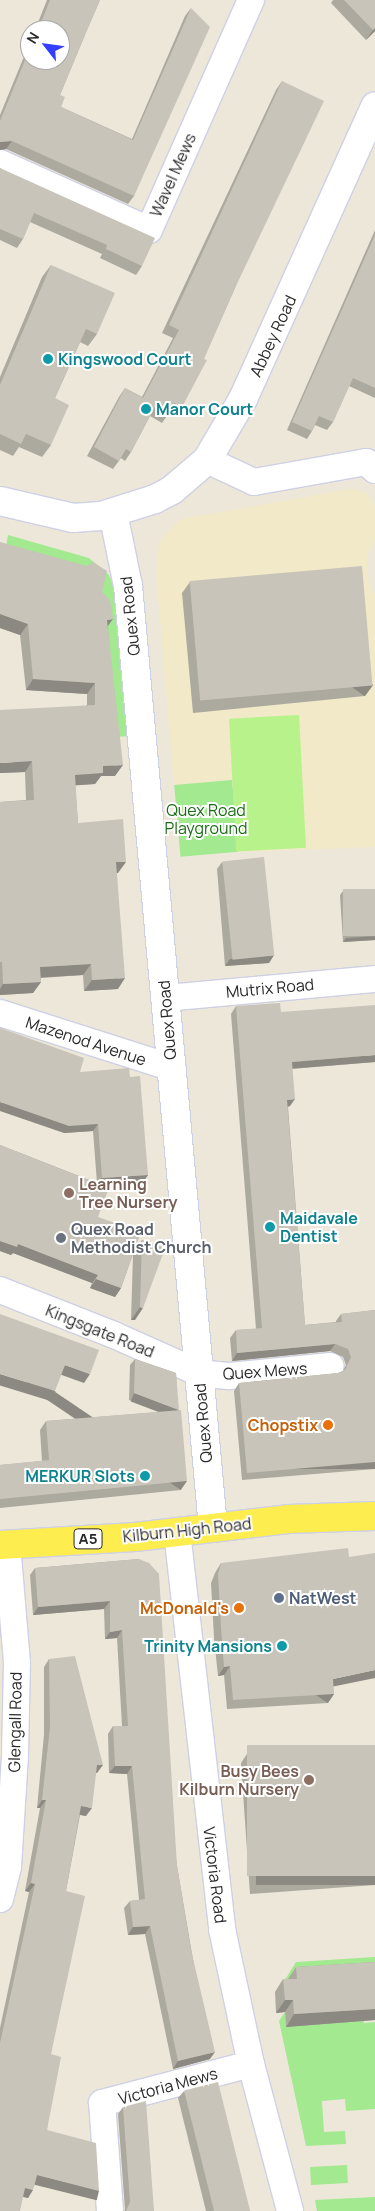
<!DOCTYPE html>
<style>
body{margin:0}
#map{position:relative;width:375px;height:2211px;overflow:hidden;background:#ede7d9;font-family:Manrope,sans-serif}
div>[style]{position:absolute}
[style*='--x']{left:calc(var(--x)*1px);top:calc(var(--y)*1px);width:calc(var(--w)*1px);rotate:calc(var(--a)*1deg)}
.education>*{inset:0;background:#f1e9c7}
.green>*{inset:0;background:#a2e990;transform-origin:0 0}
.pitch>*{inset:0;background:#b7f28b;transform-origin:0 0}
.roads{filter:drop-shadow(1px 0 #ced0e4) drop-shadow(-1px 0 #ced0e4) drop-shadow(0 1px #ced0e4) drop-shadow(0 -1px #ced0e4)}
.minor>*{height:26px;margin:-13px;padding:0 13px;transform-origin:13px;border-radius:13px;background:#fff}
.secondary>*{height:28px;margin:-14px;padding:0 14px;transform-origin:14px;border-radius:14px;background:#fff}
.primary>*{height:28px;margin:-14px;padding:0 14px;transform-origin:14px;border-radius:14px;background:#feed4e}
.wall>*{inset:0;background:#aca99f}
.shaded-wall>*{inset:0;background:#8c8982;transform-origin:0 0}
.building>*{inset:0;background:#c8c4b9;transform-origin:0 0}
.dots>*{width:14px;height:14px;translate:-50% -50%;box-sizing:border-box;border:2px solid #fff;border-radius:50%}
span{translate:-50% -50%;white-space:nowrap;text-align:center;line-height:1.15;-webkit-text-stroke:4px #fff;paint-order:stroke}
.shield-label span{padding:1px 4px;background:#fff;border:1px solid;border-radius:4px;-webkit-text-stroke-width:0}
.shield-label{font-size:15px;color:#292929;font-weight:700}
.street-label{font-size:16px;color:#292929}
.culture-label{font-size:16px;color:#0d838f;font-weight:700}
.left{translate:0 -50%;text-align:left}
.right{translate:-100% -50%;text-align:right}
.park-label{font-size:16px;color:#196d13}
.education-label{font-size:16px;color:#785e54;font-weight:700}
.worship-label{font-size:16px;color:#5b616d;font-weight:700}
.food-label{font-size:16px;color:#c56008;font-weight:700}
.service-label{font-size:16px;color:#4e5e75;font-weight:700}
.north{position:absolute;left:20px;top:20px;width:50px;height:50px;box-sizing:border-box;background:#fff;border:1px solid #a9a9a9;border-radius:50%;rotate:300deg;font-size:14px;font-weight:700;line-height:20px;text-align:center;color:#292929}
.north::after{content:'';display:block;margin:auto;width:18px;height:22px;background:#343eff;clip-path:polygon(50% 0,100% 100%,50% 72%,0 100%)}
</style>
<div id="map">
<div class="education">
<i style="clip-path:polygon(351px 489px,365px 492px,375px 505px,375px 541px,367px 553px,369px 587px,375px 593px,375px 847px,238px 852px,232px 780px,174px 787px,156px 571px,159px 544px,163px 536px,180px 519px)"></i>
</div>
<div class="green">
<i style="clip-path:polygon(8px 535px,89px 558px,109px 575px,115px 590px,129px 736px,116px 737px,4px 558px)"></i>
<i style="left:232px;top:780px;width:72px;height:58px;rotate:85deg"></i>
<i style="clip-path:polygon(375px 1957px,375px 1974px,278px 1991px,296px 1962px)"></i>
<i style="clip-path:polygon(285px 2012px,286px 2026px,364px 2018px,364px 2023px,375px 2022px,375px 2109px,346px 2111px,345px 2099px,322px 2101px,324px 2132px,345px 2131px,346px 2144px,306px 2146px,279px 2021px)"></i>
<i style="left:347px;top:2165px;width:18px;height:37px;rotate:87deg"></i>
<i style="clip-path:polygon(375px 2197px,375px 2211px,317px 2211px,315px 2200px)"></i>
</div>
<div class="pitch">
<i style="left:299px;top:715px;width:133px;height:70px;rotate:87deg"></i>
</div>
<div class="roads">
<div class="minor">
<i style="--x:0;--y:163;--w:163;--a:24.2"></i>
<i style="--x:149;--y:230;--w:252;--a:-66.1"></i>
<i style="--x:207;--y:460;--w:52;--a:25.1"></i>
<i style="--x:254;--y:482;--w:114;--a:-10.1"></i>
<i style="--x:366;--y:462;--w:12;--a:42"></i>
<i style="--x:166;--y:998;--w:210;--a:-5.2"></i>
<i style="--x:0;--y:1013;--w:181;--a:17.7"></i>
<i style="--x:0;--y:1290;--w:123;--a:21.5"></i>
<i style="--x:114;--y:1335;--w:93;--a:24.1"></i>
<i style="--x:199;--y:1373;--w:31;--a:6"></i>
<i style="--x:230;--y:1376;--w:101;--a:-5.7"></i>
<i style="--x:177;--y:1532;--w:400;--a:83.5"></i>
<i style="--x:222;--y:1929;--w:138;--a:77.9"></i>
<i style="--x:251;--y:2064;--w:152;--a:75.1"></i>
<i style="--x:0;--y:1899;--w:33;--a:-76"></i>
<i style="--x:8;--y:1867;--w:111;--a:-86.4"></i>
<i style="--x:15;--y:1756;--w:93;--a:-88.8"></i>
<i style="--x:17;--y:1663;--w:119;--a:-94.8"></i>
<i style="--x:110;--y:2211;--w:108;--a:-94.2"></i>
<i style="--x:102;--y:2103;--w:154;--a:-14.7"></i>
</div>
<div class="secondary">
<i style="--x:0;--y:501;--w:75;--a:13.1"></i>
<i style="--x:73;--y:518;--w:28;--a:-4"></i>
<i style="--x:101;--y:516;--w:57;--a:-17.5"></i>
<i style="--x:155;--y:499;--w:19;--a:-28"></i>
<i style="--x:172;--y:490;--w:46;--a:-40.6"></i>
<i style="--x:207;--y:460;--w:71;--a:-59.5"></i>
<i style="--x:243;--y:399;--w:321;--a:-65.7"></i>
<i style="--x:113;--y:513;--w:75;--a:78.4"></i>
<i style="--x:128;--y:586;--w:945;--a:84.84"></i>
</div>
<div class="primary">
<i style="--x:0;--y:1545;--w:135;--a:-3.4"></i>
<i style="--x:135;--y:1537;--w:154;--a:-6.7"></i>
<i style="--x:288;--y:1519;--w:87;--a:-2"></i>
</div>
</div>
<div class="wall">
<i style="clip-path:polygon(47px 0,100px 0,87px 30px,60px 95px,61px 107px,132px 139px,185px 16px,191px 8px,134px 196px,128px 204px,6px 149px,0 150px,0 115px,30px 42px,30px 60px,60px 30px,35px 30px)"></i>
<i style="clip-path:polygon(333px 0,375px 0,375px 31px,366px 40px,331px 3px)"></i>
<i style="clip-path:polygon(282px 81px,235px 288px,182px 407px,176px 416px,169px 413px,162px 423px,150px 416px,131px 452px,125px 461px,121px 458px,113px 469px,87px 456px,119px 397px,125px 388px,142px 397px,173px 338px,162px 333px,276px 90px)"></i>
<i style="clip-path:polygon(0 168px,142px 266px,136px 275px,100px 258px,102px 254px,30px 222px,23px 239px,17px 248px,0 240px)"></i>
<i style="clip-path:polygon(375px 230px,375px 398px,349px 386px,333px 422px,327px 430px,315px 425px,312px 431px,307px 439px,287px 430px)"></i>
<i style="clip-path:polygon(51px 265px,97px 334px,88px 346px,80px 342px,55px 398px,51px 445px,42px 457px,19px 447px,13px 456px,0 450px,0 377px,42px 277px)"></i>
<i style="clip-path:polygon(0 542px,102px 592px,108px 626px,115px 776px,101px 776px,95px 784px,75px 785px,78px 823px,118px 873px,117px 873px,118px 989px,84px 991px,83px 975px,41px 978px,41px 982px,33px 993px,0 995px,0 802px,26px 800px,25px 772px,0 773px,87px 705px,87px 694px,26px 690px,20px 635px,0 628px)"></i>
<i style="clip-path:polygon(190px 582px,373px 685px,365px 696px,193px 713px,182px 593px)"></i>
<i style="clip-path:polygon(222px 862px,274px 955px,269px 963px,225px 966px,217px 869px)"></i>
<i style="clip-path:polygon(343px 891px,375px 940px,343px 942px,340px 895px)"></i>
<i style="clip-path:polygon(236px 1006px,281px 1012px,375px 1062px,292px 1069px,290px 1106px,288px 1107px,305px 1325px,336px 1322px,336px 1321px,341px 1314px,375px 1310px,375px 1469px,242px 1480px,234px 1391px,239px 1383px,338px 1373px,343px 1371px,346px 1365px,343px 1357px,330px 1351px,232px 1361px,230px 1338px,236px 1330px,256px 1329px,231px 1014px)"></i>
<i style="clip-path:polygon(80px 1072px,130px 1077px,148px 1175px,143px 1182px,101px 1185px,98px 1217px,134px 1251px,142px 1240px,165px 1248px,135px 1320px,131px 1320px,133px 1254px,121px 1288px,115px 1297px,90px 1288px,92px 1283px,13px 1253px,11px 1255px,0 1251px,0 1145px,97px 1183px,93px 1131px,64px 1133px)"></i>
<i style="clip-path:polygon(135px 1359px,176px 1373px,181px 1490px,0 1508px,0 1465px,42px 1461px,40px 1430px,46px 1421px,160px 1412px,129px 1400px,130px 1365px)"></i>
<i style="clip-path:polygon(139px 1559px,177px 1866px,210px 2059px,173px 2069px,145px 1934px,128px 1935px,124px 1908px,130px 1901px,139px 1900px,127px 1774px,109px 1773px,108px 1734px,113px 1726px,122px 1726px,117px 1638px,105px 1639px,104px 1609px,33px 1615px,30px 1575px,35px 1568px)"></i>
<i style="clip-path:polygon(221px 1563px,333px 1686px,334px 1694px,328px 1703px,227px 1709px,224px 1675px,218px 1676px,214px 1638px,211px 1583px,215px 1573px)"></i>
<i style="clip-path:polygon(49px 1659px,97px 1773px,96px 1773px,86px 1816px,80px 1815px,66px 1891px,51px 2054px,47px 2130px,94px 2199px,35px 2184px,28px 2198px,23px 2197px,0 2211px,0 2028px,29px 1892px,25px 1891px,40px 1808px,37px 1808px,44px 1735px,44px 1667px)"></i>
<i style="clip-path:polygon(375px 1745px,375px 1885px,250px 1894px,241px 1763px,247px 1754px)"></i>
<i style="clip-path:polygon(375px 1962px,375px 2020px,286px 2027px,285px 2012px,276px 2013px,275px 1992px,283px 1979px,288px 1979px,296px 1967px)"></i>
<i style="clip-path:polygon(184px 2091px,249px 2211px,206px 2211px,178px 2098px)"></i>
<i style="clip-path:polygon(123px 2107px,154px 2211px,124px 2211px,125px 2210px,118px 2114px)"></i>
</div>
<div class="shaded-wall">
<i style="clip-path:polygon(375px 28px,375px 31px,366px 40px,373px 30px)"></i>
<i style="clip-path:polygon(12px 141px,6px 149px,0 150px,0 142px)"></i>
<i style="clip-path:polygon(0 614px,28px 624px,20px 635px,0 628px)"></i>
<i style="clip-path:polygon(113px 619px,105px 630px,107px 620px)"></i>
<i style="clip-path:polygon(33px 679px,95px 683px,87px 694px,26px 690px)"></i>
<i style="left:373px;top:685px;width:14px;height:173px;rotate:126deg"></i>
<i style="clip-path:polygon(32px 761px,25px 772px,0 773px,0 763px)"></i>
<i style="clip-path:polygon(123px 765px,115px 776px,101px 776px,95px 784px,67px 786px,75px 775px,103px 766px)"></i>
<i style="clip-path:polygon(116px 862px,126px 862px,118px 873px,109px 873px)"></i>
<i style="clip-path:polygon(375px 936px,375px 940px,343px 942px,346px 938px)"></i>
<i style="clip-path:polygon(274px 955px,269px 963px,225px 966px,230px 959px)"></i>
<i style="clip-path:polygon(91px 964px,83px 975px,32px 978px,40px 967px)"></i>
<i style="clip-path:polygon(125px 978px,118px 989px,84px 991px,92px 980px)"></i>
<i style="clip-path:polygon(41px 982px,33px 993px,0 995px,0 989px,3px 984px)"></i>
<i style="clip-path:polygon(375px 1055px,375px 1062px,286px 1069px,292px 1062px)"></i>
<i style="clip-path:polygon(295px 1099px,290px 1106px,282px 1107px,287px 1100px)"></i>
<i style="clip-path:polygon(0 1102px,98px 1124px,93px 1131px,64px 1133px,0 1111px)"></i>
<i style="clip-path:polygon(148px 1175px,143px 1182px,97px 1185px,102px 1178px)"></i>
<i style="clip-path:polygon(0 1241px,18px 1244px,98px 1275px,92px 1283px,13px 1253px,11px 1255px,0 1251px)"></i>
<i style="clip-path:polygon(96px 1279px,121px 1288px,115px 1297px,90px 1288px)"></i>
<i style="clip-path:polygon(140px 1307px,143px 1308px,135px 1320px,131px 1320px)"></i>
<i style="clip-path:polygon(335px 1344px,330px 1351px,232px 1361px,237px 1353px)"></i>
<i style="clip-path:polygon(65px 1365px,90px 1374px,84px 1383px,59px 1374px)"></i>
<i style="left:0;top:1374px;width:58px;height:11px;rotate:17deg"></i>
<i style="left:134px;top:1393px;width:48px;height:9px;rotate:21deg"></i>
<i style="left:375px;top:1462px;width:7px;height:128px;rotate:90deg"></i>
<i style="left:187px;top:1481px;width:11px;height:188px;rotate:124deg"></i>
<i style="clip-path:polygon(110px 1601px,104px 1609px,33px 1615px,38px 1607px)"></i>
<i style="clip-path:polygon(122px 1630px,117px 1638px,105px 1639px,110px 1632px)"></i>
<i style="clip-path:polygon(230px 1666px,224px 1675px,218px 1676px,224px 1667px)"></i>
<i style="clip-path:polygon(375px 1670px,375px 1678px,326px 1688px,333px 1679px)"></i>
<i style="left:334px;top:1694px;width:11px;height:101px;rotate:124deg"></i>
<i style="clip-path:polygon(97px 1765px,103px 1765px,97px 1773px,91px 1773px)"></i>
<i style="clip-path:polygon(115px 1766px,132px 1766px,127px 1774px,109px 1773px)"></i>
<i style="clip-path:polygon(42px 1800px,46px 1800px,40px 1808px,37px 1808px)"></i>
<i style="clip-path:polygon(81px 1806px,92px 1808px,86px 1816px,76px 1814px)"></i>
<i style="left:375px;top:1876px;width:9px;height:119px;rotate:90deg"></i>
<i style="clip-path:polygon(31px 1883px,35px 1884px,29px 1892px,25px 1891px)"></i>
<i style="clip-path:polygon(150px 1926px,145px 1934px,128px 1935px,133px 1927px)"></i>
<i style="clip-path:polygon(285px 2000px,293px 2000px,285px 2012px,276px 2013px)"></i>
<i style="clip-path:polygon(375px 2009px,375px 2020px,286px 2027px,294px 2014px)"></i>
<i style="clip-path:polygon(215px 2052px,210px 2059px,173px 2069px,178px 2061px)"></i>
<i style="left:37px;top:2175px;width:64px;height:10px;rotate:14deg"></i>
<i style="clip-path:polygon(25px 2188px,33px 2190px,28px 2198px,20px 2196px)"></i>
</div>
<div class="building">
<i style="clip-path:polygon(50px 0,100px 0,87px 30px,60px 95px,65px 97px,61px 107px,133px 140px,191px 8px,210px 27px,134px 196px,12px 141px,0 142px,0 121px,30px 48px,30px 60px,60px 60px,60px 30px,38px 30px)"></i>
<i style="clip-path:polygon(344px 0,375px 0,375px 28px,373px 30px)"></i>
<i style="clip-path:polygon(282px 81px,324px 101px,235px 288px,204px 359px,207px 360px,182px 407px,174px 403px,168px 414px,155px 407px,131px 452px,126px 449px,119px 461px,94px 447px,125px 388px,143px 398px,179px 330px,169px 325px)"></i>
<i style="clip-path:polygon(0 168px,155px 238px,142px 266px,106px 249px,107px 245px,34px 213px,23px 239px,0 229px)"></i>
<i style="clip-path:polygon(375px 235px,375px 388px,353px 378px,333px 422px,319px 416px,312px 431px,292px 422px)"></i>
<i style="clip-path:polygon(51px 265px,115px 293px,97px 334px,86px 329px,55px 398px,69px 405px,51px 445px,26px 434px,21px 444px,0 434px,0 385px)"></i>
<i style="clip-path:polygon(0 542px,87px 566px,93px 562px,107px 571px,102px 592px,110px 600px,113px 619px,107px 620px,123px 765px,103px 766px,103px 773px,75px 775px,78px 823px,123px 819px,126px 862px,116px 862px,125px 978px,92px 980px,91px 964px,40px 967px,41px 982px,3px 984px,2px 962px,0 962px,0 802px,34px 800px,32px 761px,0 763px,0 710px,95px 705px,95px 683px,33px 679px,28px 624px,0 614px)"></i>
<i style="left:362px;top:566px;width:120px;height:173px;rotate:85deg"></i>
<i style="left:264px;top:857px;width:99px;height:42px;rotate:84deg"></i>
<i style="left:375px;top:889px;width:47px;height:32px;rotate:90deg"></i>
<i style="clip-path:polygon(280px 1003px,281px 1012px,375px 1005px,375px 1055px,292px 1062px,295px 1099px,287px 1100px,305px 1325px,342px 1322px,341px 1314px,375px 1310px,375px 1462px,247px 1473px,239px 1383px,338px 1373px,345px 1370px,351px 1357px,348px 1349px,335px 1344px,237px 1353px,236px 1330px,262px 1328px,236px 1006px)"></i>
<i style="clip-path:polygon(0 1028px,84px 1058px,80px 1072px,129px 1068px,130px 1077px,140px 1076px,148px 1175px,102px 1178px,98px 1124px,69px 1126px,0 1102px)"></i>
<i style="clip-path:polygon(0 1145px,109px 1188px,98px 1217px,141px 1232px,121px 1288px,96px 1279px,98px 1275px,18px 1244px,17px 1247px,0 1241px)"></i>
<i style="clip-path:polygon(142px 1240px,165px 1248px,143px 1308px,140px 1307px)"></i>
<i style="clip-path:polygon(0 1314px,99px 1350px,90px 1374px,65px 1365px,55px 1391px,0 1374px)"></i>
<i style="clip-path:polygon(135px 1359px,176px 1373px,179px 1410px,134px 1393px)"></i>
<i style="clip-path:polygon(181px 1410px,187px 1481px,0 1499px,0 1465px,49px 1460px,46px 1421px)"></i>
<i style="clip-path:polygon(348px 1548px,349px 1557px,375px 1553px,375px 1670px,333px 1679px,334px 1694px,233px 1700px,230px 1666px,224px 1667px,221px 1628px,218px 1574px,221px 1563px)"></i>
<i style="clip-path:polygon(139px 1559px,149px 1563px,159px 1574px,177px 1866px,191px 1950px,215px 2052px,178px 2061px,150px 1926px,133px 1927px,130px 1901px,145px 1899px,132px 1766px,115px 1766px,113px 1726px,128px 1726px,122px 1630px,110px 1632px,110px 1601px,38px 1607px,35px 1568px)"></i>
<i style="clip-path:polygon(75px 1656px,103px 1765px,97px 1765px,92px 1808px,81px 1806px,66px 1891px,85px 1896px,51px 2054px,61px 2057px,47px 2130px,96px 2143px,99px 2191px,37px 2175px,33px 2190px,25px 2188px,20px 2211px,0 2211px,0 2043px,35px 1884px,31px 1883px,46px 1800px,42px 1800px,50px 1727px,49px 1659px)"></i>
<i style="left:375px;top:1745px;width:131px;height:128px;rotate:90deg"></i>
<i style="clip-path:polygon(375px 1962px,375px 2009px,294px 2014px,293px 2000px,285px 2000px,283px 1979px,297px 1979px,296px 1967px)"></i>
<i style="left:218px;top:2082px;width:133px;height:35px;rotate:76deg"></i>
<i style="clip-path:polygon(146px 2101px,154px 2211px,126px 2211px,130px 2202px,123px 2107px)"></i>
</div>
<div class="dots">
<i style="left:48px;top:359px;background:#0f9aa8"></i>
<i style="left:146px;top:409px;background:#0f9aa8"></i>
<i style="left:69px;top:1193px;background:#8d6e63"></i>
<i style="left:270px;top:1227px;background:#0f9aa8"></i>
<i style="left:61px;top:1238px;background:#6b7280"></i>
<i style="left:328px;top:1425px;background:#e8710a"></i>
<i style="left:145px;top:1476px;background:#0f9aa8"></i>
<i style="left:279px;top:1598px;background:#5c6f8a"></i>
<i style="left:239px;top:1608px;background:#e8710a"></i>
<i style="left:282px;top:1646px;background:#0f9aa8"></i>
<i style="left:309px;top:1780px;background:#8d6e63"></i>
</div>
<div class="shield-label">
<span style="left:88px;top:1539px">A5</span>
</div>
<div class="street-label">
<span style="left:173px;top:175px;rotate:-66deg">Wavel Mews</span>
<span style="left:273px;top:336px;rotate:-65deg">Abbey Road</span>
<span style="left:130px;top:616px;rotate:-96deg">Quex Road</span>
<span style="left:270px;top:988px;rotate:-5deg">Mutrix Road</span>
<span style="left:167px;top:1020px;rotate:-95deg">Quex Road</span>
<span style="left:86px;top:1041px;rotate:18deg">Mazenod Avenue</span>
<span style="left:100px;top:1331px;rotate:22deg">Kingsgate Road</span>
<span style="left:265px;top:1371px;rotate:-4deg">Quex Mews</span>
<span style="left:203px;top:1423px;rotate:-95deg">Quex Road</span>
<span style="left:187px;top:1530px;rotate:-6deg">Kilburn High Road</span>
<span style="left:15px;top:1722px;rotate:-89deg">Glengall Road</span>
<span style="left:215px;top:1875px;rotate:83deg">Victoria Road</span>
<span style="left:168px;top:2086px;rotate:-15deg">Victoria Mews</span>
</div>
<div class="culture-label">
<span class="left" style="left:58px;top:359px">Kingswood Court</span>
<span class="left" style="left:156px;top:409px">Manor Court</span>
<span class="left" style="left:280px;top:1227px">Maidavale<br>Dentist</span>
<span class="right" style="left:135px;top:1476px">MERKUR Slots</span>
<span class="right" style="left:272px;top:1646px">Trinity Mansions</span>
</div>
<div class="park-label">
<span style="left:206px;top:819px">Quex Road<br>Playground</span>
</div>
<div class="education-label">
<span class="left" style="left:79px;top:1193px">Learning<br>Tree Nursery</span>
<span class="right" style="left:299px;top:1780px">Busy Bees<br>Kilburn Nursery</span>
</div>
<div class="worship-label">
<span class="left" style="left:71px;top:1238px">Quex Road<br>Methodist Church</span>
</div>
<div class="food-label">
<span class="right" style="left:318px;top:1425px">Chopstix</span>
<span class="right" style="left:229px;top:1608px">McDonald's</span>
</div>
<div class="service-label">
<span class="left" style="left:289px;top:1598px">NatWest</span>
</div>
<div class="north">N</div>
</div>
